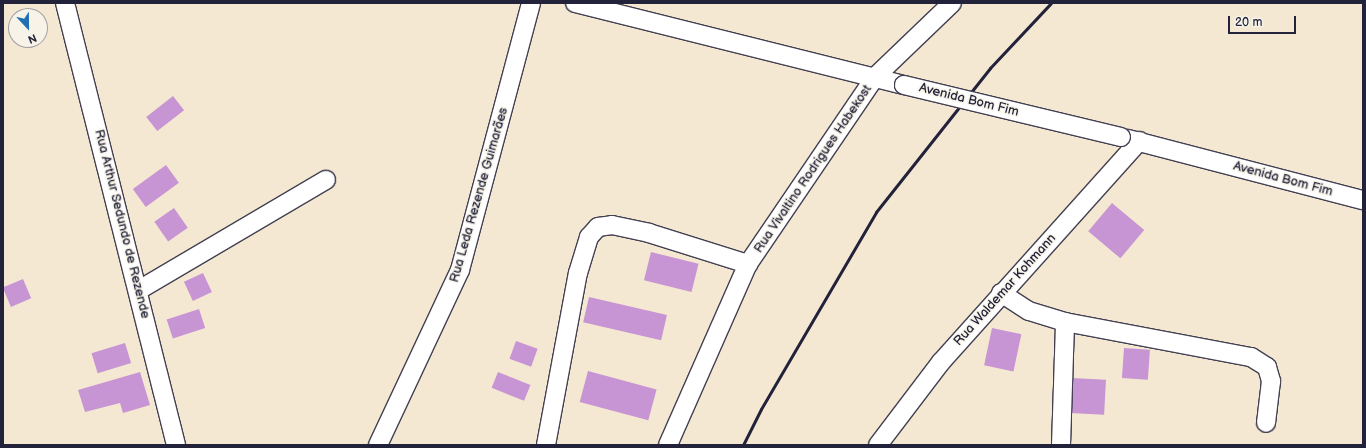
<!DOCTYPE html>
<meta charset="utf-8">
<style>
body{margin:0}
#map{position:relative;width:1366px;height:448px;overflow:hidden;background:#f4e8d2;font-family:"Balsamiq Sans",sans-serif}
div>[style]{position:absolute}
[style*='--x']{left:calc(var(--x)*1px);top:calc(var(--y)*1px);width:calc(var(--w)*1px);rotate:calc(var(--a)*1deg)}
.building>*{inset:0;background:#c794d4;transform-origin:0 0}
.roads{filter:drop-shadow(1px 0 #424052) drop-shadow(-1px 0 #424052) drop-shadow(0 1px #424052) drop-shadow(0 -1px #424052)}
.minor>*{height:18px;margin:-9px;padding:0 9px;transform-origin:9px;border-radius:9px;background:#fff}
.rail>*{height:3px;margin:-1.5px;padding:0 1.5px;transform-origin:1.5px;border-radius:1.5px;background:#22223b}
.bridges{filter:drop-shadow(1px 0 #424052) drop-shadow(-1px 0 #424052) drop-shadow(0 1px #424052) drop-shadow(0 -1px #424052)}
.minor-bridge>*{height:18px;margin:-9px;padding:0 9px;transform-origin:9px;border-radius:9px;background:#fff}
span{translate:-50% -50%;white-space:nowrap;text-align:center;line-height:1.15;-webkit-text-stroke:3px #f7f3e8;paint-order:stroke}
.street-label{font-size:13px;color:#22223b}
.frame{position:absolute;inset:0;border:4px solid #22223b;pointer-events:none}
.north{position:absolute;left:8px;top:8px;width:40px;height:40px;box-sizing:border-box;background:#f7f3e8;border:1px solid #a29fa3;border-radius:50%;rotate:158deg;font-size:11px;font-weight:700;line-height:16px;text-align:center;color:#22223b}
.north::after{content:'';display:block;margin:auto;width:14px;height:18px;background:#1f6fb2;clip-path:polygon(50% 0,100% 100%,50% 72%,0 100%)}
.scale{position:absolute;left:1228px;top:16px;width:68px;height:18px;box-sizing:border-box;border:2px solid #22223b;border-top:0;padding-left:5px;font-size:12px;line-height:14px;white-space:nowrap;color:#22223b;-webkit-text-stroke:3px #f7f3e8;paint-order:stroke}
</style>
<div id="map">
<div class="building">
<i style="left:173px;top:96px;width:18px;height:34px;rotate:52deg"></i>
<i style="left:166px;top:165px;width:22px;height:41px;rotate:54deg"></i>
<i style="left:1112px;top:203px;width:42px;height:37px;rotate:40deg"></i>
<i style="left:174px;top:208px;width:24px;height:24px;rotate:55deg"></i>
<i style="left:651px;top:252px;width:49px;height:29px;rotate:14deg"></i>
<i style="left:203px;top:273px;width:21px;height:21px;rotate:65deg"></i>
<i style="left:23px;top:279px;width:21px;height:22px;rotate:67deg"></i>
<i style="left:589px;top:297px;width:80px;height:26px;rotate:13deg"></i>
<i style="left:199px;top:309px;width:20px;height:34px;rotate:72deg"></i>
<i style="left:992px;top:328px;width:30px;height:38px;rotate:12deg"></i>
<i style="left:516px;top:341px;width:23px;height:19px;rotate:20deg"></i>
<i style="left:125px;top:343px;width:21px;height:35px;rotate:73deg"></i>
<i style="left:1124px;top:348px;width:26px;height:30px;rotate:4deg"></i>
<i style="left:588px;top:371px;width:71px;height:32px;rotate:15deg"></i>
<i style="clip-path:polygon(140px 372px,150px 405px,123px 413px,120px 403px,85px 412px,78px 390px)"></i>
<i style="left:498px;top:372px;width:35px;height:17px;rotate:22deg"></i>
<i style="left:1072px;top:378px;width:34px;height:35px;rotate:3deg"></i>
</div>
<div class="roads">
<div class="minor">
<i style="--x:65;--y:3;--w:456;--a:75.9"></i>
<i style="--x:575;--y:3;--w:339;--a:14"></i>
<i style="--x:1128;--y:139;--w:243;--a:14.6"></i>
<i style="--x:139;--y:290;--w:217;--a:-30.5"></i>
<i style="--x:1001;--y:293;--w:33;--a:33"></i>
<i style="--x:1029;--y:311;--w:38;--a:17"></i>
<i style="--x:1065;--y:322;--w:189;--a:10.7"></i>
<i style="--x:1251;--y:357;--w:19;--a:32"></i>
<i style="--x:1267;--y:367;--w:15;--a:74"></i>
<i style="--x:1271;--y:381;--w:42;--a:96.8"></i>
<i style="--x:378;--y:445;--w:193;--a:-64.9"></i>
<i style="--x:460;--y:270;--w:276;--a:-75.1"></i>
<i style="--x:546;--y:445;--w:175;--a:-79.5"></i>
<i style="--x:578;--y:273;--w:38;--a:-73"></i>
<i style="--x:589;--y:237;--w:13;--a:-48"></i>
<i style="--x:598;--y:227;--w:14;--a:-8"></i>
<i style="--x:612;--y:225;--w:38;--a:12"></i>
<i style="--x:649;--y:233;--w:104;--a:17.4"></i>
<i style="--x:748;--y:264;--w:227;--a:-55.8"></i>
<i style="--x:876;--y:76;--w:105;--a:-43.8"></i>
<i style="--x:668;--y:445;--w:198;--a:-66.2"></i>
<i style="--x:878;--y:445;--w:104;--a:-52.8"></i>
<i style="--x:941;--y:362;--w:297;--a:-48.1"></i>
<i style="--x:1061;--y:445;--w:123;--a:-88.1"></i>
</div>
</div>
<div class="rail">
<i style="--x:743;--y:445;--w:40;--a:-63.4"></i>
<i style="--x:761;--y:409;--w:228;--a:-59.7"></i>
<i style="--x:876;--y:212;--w:184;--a:-51.6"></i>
<i style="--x:990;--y:68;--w:89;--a:-46.8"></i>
</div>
<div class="bridges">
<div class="minor-bridge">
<i style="--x:904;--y:85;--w:223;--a:13.5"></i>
</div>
</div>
<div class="street-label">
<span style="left:969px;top:100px;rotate:14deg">Avenida Bom Fim</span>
<span style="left:813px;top:169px;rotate:-56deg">Rua Vivaltino Rodrigues Habekost</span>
<span style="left:1283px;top:179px;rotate:15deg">Avenida Bom Fim</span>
<span style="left:479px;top:195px;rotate:-74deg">Rua Leda Rezende Guimarães</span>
<span style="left:122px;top:224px;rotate:76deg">Rua Arthur Sedundo de Rezende</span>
<span style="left:1005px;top:290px;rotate:-48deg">Rua Waldemar Kohmann</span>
</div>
<div class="frame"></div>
<div class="north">N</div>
<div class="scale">20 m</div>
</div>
